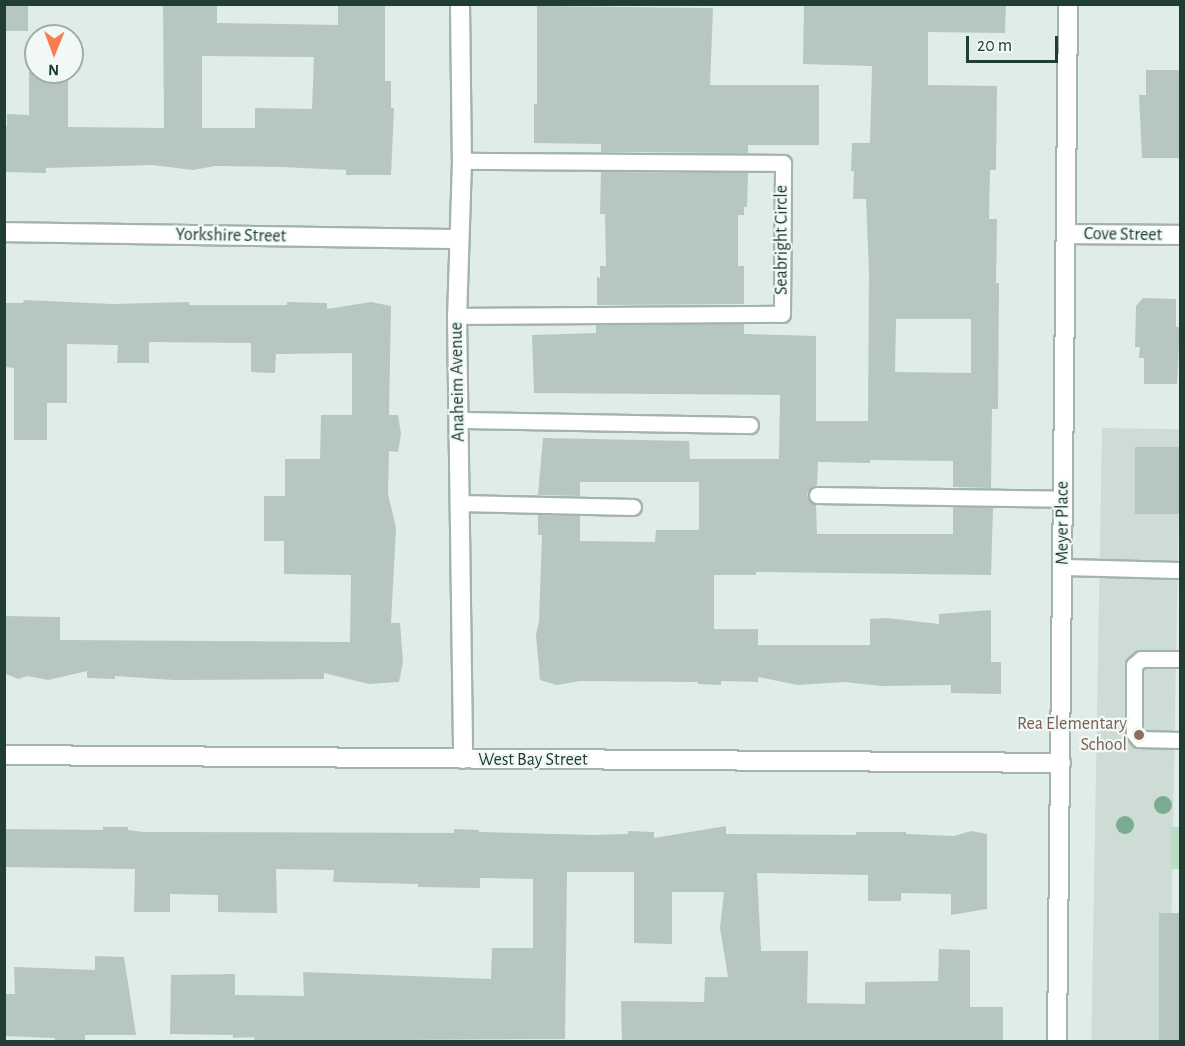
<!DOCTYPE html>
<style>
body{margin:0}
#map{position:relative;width:1185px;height:1046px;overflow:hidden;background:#e0ece7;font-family:"Alegreya Sans",sans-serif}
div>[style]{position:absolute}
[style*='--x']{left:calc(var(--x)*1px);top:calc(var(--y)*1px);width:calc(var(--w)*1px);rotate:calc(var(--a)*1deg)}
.built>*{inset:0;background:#cedcd6;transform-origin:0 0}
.green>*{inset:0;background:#b8dec3;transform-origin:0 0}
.building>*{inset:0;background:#b5c7c0;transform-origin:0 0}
.roads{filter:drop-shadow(2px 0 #a3b4ae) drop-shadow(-2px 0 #a3b4ae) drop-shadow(0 2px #a3b4ae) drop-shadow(0 -2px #a3b4ae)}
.service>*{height:15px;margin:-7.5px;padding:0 7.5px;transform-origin:7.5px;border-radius:7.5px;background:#fff}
.minor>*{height:18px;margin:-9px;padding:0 9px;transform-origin:9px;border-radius:9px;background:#fff}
.tertiary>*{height:18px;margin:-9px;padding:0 9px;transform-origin:9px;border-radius:9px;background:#fff}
.trees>*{width:18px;height:18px;margin:-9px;border-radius:50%;background:#7bab90}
.dots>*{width:16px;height:16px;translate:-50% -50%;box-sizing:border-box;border:3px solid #f1f8f5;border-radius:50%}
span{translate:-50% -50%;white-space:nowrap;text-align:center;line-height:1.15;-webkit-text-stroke:4.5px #f1f8f5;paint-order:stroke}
.street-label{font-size:18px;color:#203d36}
.education-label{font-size:18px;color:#785e54}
.right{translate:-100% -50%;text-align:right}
.frame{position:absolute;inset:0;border:6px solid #203d36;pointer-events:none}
.north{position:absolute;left:24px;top:24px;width:60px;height:60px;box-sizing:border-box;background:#f1f8f5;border:2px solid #9dada9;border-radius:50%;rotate:181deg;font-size:16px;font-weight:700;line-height:24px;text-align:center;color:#203d36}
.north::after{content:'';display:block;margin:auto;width:21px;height:27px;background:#f87e52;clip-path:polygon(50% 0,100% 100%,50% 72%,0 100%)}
.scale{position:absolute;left:966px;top:36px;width:92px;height:27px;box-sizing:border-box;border:3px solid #203d36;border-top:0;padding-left:8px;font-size:18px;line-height:21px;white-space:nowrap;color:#203d36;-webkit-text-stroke:4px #f1f8f5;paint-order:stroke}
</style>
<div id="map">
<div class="built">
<i style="left:1102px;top:428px;width:78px;height:614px;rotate:1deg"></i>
</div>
<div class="green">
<i style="left:1171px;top:827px;width:9px;height:42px"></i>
</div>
<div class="building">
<i style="left:4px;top:4px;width:24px;height:27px"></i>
<i style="clip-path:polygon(evenodd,163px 4px,217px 4px,217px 23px,338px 25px,338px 4px,385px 4px,385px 81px,391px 81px,391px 108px,394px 108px,391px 175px,346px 175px,346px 170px,281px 167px,215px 166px,193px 170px,152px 165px,46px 168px,46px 173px,4px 172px,4px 126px,7px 126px,7px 114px,29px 115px,29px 72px,68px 72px,68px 127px,164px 128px,163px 4px,202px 56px,314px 57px,312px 109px,255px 108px,255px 128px,202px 128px,202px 56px)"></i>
<i style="clip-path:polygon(evenodd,804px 4px,1006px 4px,1005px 33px,928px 32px,928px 85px,997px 86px,996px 170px,990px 170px,989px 219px,997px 219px,996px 283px,999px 283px,998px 409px,992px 409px,991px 488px,953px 487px,953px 461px,870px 460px,870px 463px,818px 462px,817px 485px,812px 487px,807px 494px,809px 500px,816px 505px,817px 534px,953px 534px,953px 507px,993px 508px,991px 575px,756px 572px,756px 575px,714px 575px,714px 629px,758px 629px,758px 645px,870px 645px,870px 619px,887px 618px,939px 624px,939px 614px,991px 610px,991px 662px,1001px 662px,1001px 694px,951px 693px,951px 685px,882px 686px,844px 682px,798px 685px,758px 677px,758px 682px,721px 681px,721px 685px,698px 684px,698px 682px,580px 681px,557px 685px,540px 680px,536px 635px,539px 621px,542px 535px,538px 535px,538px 515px,580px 516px,580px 541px,655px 542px,656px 530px,699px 530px,699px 482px,580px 482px,580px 496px,538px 495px,543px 438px,689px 441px,690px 459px,779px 459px,780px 395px,534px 393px,532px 335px,596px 333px,596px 325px,744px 324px,744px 334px,816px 336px,816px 421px,868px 421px,869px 272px,866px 199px,853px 199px,854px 171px,851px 171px,852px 143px,870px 143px,872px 66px,803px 64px,804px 4px,896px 319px,971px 319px,971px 373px,895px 372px,896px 319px)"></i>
<i style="clip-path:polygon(537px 6px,713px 8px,710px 85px,819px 85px,819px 145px,748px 145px,748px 153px,601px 152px,601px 144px,534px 143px,534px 104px,537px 104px)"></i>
<i style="clip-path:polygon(1146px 70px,1179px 70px,1180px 158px,1142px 158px,1139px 95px,1146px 95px)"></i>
<i style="clip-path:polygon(601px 172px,748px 173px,747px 207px,744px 207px,744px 215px,738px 215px,738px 266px,744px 266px,744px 304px,597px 305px,597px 277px,600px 278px,600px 266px,606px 266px,605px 214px,600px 214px)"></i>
<i style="clip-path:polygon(1143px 298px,1176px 299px,1176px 327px,1180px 327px,1177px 384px,1144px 384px,1144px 358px,1139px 358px,1140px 347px,1135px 347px,1136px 306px)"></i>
<i style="clip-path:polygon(24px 300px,112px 304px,189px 302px,189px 305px,287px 305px,287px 302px,327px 303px,327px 309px,371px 302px,391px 306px,389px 415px,398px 415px,401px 434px,398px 452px,389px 451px,388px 494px,396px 528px,391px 623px,400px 623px,403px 662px,399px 682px,369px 684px,324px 673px,324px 679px,174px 680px,115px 676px,115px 679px,87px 678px,87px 671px,48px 680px,28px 676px,18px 679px,4px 673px,4px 616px,60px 617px,60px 640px,350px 642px,351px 575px,284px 574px,284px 541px,264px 541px,264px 496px,285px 496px,285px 459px,320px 459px,321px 415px,352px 415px,352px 353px,276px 354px,275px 373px,251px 372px,251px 343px,149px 342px,149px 363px,117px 363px,118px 345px,67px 344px,67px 403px,47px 403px,47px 440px,14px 440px,14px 368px,5px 367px,4px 303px,23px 303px)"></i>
<i style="left:1135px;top:447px;width:45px;height:67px"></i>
<i style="clip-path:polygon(726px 826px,726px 834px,856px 835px,856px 832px,906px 832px,906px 834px,954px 836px,971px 831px,987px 834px,987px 909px,951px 915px,951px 894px,901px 893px,901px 901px,868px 901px,868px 875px,757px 873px,761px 951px,808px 951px,807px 1003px,865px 1004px,865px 982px,938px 981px,939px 949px,970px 950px,970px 1007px,1003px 1007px,1003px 1041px,622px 1041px,621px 1001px,704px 1002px,705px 977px,728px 977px,720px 928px,724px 892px,672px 892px,672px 944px,634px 943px,634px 872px,567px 872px,565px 1039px,255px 1041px,254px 1037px,233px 1038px,233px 1035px,170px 1034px,171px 975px,235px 974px,235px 995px,304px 996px,303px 972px,491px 979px,492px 948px,533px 948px,533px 879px,480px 878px,480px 888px,418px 887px,418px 884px,333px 882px,334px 870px,276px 869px,277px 913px,218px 912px,218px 895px,170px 894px,170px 912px,134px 912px,135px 869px,4px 867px,4px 829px,103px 830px,103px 827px,128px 827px,128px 830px,143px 832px,454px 833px,454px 829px,479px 830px,479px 832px,593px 835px,628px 834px,628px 831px,654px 832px,654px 838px)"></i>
<i style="left:1159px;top:913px;width:21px;height:128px"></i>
<i style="clip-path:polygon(95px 956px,124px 957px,136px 1035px,85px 1035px,85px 1041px,55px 1041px,55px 1038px,4px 1036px,4px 994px,15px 994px,14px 967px,95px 970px)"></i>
</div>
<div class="roads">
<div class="service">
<i style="--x:457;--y:316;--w:325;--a:-0.4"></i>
<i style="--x:782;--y:314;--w:151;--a:-89.6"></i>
<i style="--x:783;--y:163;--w:321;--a:-179.6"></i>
<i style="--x:459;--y:420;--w:291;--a:1"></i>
<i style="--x:817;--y:495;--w:246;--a:0.9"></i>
<i style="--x:460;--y:503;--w:173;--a:1.3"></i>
<i style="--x:1063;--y:567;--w:117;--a:1.5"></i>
<i style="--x:1180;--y:659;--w:39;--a:180"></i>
<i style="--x:1141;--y:659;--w:9;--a:139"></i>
<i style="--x:1134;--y:665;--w:68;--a:90"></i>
<i style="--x:1134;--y:733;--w:8;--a:50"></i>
<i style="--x:1139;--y:739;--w:41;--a:1.4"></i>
</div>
<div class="minor">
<i style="--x:460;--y:4;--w:157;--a:89.3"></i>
<i style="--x:462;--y:161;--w:155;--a:91.8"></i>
<i style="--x:457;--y:316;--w:443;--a:89.2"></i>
<i style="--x:4;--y:232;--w:454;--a:0.9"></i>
<i style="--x:1066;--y:234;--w:114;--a:0.5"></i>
<i style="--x:4;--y:755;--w:1057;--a:0.43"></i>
</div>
<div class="tertiary">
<i style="--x:1057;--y:1042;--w:1038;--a:-89.39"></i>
</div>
</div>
<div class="trees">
<i style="left:1163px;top:805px"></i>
<i style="left:1125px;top:825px"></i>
</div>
<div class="dots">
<i style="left:1139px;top:735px;background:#8d6e63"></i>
</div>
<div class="street-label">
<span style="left:1123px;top:235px;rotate:1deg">Cove Street</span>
<span style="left:231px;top:236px;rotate:1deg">Yorkshire Street</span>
<span style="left:782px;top:240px;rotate:-90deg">Seabright Circle</span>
<span style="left:458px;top:382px;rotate:-91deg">Anaheim Avenue</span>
<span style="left:1063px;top:523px;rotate:-90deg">Meyer Place</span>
<span style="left:533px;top:760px">West Bay Street</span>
</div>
<div class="education-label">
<span class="right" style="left:1127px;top:735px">Rea Elementary<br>School</span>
</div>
<div class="frame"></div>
<div class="north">N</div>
<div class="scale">20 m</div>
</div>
